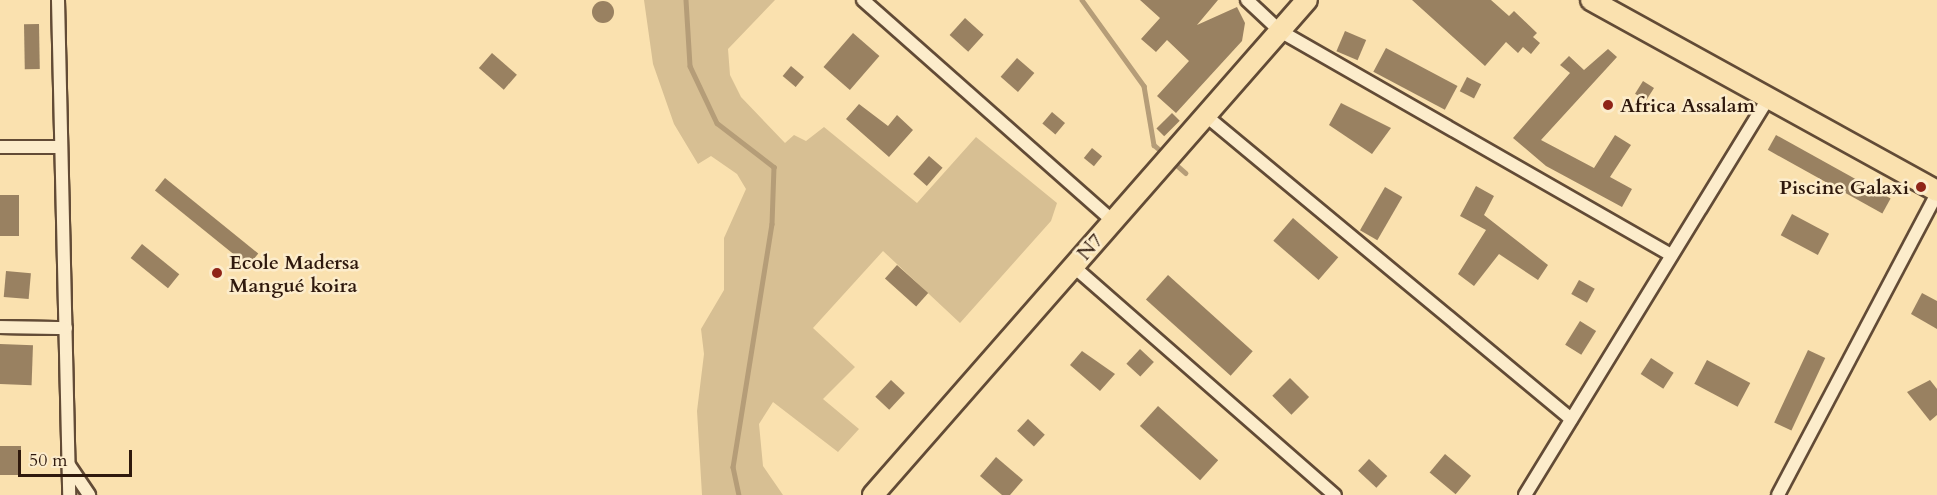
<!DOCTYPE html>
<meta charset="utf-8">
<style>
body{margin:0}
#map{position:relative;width:1937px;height:495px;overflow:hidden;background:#fae1af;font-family:Cardo,serif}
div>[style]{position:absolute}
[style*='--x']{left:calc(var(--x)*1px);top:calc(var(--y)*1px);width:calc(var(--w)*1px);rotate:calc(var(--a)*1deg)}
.green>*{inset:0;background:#d7bf93}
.stream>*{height:4.5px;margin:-2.25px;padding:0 2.25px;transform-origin:2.25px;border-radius:2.25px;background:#b59d78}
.building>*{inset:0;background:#998161;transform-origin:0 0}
.round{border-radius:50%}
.roads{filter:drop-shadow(2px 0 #624b36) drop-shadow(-2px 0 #624b36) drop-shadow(0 2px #624b36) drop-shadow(0 -2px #624b36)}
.minor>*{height:12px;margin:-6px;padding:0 6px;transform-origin:6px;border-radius:6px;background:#fceccb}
.primary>*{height:20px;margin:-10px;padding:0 10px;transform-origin:10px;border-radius:10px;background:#fae1af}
.dots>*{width:16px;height:16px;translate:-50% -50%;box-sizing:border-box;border:3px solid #fceccb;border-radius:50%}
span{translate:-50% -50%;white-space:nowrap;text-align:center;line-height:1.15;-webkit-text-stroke:5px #fceccb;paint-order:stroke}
.poi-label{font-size:20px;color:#2f190d;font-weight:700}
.left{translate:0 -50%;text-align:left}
.right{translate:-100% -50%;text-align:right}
.street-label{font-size:20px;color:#2f190d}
.scale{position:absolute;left:18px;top:450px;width:114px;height:27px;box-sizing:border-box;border:3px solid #2f190d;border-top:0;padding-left:8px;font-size:18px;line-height:21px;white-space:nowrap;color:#2f190d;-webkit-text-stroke:4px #fceccb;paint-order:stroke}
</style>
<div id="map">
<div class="green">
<i style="clip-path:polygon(644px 0,775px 0,728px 49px,730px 75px,741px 97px,785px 143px,794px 135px,806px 141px,824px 127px,917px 203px,976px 137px,1057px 203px,1051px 221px,960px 323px,883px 251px,813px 328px,855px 367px,823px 399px,859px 429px,838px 452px,773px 402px,759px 424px,763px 466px,783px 495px,702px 495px,697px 411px,704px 354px,701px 329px,724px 290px,724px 238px,746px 189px,737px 174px,711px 156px,698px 164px,674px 124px,653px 64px)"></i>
</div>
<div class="stream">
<i style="--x:686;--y:0;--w:66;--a:86.5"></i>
<i style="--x:690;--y:66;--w:63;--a:64.7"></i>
<i style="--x:717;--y:123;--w:72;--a:37.7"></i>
<i style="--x:774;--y:167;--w:57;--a:92"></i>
<i style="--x:772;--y:224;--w:246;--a:99.1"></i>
<i style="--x:733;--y:467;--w:29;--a:78"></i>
<i style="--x:1082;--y:0;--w:106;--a:54.2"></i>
<i style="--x:1144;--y:86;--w:60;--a:80.4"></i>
<i style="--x:1154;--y:145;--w:16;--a:40"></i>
<i style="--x:1172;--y:161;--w:18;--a:41"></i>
</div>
<div class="building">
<i style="clip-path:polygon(1140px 0,1218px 0,1197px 25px,1237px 7px,1245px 23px,1242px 41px,1176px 113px,1157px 96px,1189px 61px,1167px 40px,1156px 52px,1141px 39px,1160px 18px)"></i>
<i style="clip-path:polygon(1412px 0,1491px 0,1509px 16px,1514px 11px,1537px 33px,1533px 37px,1540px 43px,1531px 54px,1523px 47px,1518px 53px,1506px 42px,1485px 66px)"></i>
<i class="round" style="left:592px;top:1px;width:22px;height:22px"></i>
<i style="left:965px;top:18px;width:25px;height:23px;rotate:42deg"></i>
<i style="left:39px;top:24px;width:45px;height:15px;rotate:89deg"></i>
<i style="left:1345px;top:31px;width:23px;height:22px;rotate:23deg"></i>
<i style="left:853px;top:33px;width:35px;height:45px;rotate:41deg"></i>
<i style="left:1386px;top:48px;width:81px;height:27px;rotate:28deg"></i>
<i style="clip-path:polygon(1608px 49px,1617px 57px,1541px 140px,1594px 168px,1615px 135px,1631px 145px,1610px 177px,1632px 189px,1622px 207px,1546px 166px,1513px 138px,1570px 73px,1560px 65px,1569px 56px,1584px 70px)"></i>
<i style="left:492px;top:53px;width:33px;height:20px;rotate:41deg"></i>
<i style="left:1017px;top:58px;width:23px;height:25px;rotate:41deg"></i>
<i style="left:791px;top:66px;width:17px;height:13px;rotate:40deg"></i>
<i style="left:1467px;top:77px;width:16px;height:16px;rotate:27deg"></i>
<i style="left:1643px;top:81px;width:13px;height:15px;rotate:32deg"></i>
<i style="clip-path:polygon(1341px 103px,1391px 128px,1372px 154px,1329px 125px)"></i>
<i style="clip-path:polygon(859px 104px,888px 126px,897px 115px,913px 130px,889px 157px,846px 119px)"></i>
<i style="left:1052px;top:112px;width:17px;height:15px;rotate:40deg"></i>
<i style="left:1172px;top:113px;width:11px;height:22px;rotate:45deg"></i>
<i style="left:1776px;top:135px;width:131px;height:17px;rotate:29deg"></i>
<i style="left:1092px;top:148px;width:13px;height:13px;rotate:39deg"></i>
<i style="left:929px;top:156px;width:18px;height:24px;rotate:41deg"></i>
<i style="left:165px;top:178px;width:120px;height:16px;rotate:39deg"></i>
<i style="clip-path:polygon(1476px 186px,1494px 196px,1484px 215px,1548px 265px,1538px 280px,1499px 254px,1474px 286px,1458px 274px,1486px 230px,1460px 216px)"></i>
<i style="left:1385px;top:187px;width:20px;height:50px;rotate:30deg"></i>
<i style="left:0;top:195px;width:19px;height:41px"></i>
<i style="left:1792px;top:214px;width:42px;height:24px;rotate:28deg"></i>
<i style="left:1293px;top:218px;width:60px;height:30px;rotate:41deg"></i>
<i style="left:142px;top:244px;width:48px;height:18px;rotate:39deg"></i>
<i style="left:897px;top:265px;width:42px;height:18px;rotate:42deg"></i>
<i style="left:6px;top:271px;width:25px;height:26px;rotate:5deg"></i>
<i style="left:1168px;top:275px;width:114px;height:33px;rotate:42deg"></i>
<i style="left:1579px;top:280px;width:18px;height:16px;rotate:29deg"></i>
<i style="clip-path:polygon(1922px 293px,1937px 301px,1937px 329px,1911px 314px)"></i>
<i style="left:1580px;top:321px;width:19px;height:28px;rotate:32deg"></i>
<i style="left:0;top:344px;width:33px;height:40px;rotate:2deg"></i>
<i style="left:1140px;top:349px;width:19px;height:20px;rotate:43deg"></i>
<i style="left:1808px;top:350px;width:19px;height:80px;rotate:25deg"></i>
<i style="clip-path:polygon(1082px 351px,1115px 374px,1100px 391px,1070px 365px)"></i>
<i style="left:1651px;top:358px;width:27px;height:19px;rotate:33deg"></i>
<i style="left:1707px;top:360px;width:49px;height:27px;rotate:28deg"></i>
<i style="left:1290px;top:378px;width:27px;height:25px;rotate:45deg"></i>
<i style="left:891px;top:380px;width:19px;height:23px;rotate:43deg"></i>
<i style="clip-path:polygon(1930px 380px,1937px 389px,1937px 415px,1930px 421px,1907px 392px)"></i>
<i style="left:1158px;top:406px;width:81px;height:27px;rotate:42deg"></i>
<i style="left:1028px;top:419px;width:23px;height:16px;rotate:43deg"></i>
<i style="left:0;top:446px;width:21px;height:29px"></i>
<i style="left:1445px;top:454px;width:34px;height:24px;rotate:40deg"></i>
<i style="clip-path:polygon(996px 457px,1023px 480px,1010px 495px,1002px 495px,980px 476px)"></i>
<i style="left:1369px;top:459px;width:25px;height:16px;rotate:43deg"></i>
</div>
<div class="roads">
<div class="minor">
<i style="--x:58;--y:0;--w:495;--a:88.7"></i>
<i style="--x:863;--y:0;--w:334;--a:41.5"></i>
<i style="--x:1247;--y:0;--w:45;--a:43.2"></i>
<i style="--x:1280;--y:31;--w:451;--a:29.8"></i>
<i style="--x:1205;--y:115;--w:476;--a:39.7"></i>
<i style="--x:0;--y:147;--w:61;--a:0"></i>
<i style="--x:1073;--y:266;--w:348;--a:41.2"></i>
<i style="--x:0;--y:327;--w:66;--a:0.9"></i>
<i style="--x:69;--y:465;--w:36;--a:56"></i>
<i style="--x:1525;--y:495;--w:465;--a:-58.5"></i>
<i style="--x:1778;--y:495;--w:340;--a:-62.2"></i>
</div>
<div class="primary">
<i style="--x:1591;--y:0;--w:395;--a:28.9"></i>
<i style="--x:873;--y:495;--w:658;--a:-48.76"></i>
</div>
</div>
<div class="dots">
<i style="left:1608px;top:105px;background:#8f2418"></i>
<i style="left:1921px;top:187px;background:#8f2418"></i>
<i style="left:217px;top:273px;background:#8f2418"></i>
</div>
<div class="poi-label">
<span class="left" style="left:1620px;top:105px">Africa Assalam</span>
<span class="right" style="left:1909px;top:187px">Piscine Galaxi</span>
<span class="left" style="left:229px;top:274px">Ecole Madersa<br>Mangué koira</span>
</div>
<div class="street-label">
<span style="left:1090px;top:247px;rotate:-49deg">N7</span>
</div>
<div class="scale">50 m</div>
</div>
